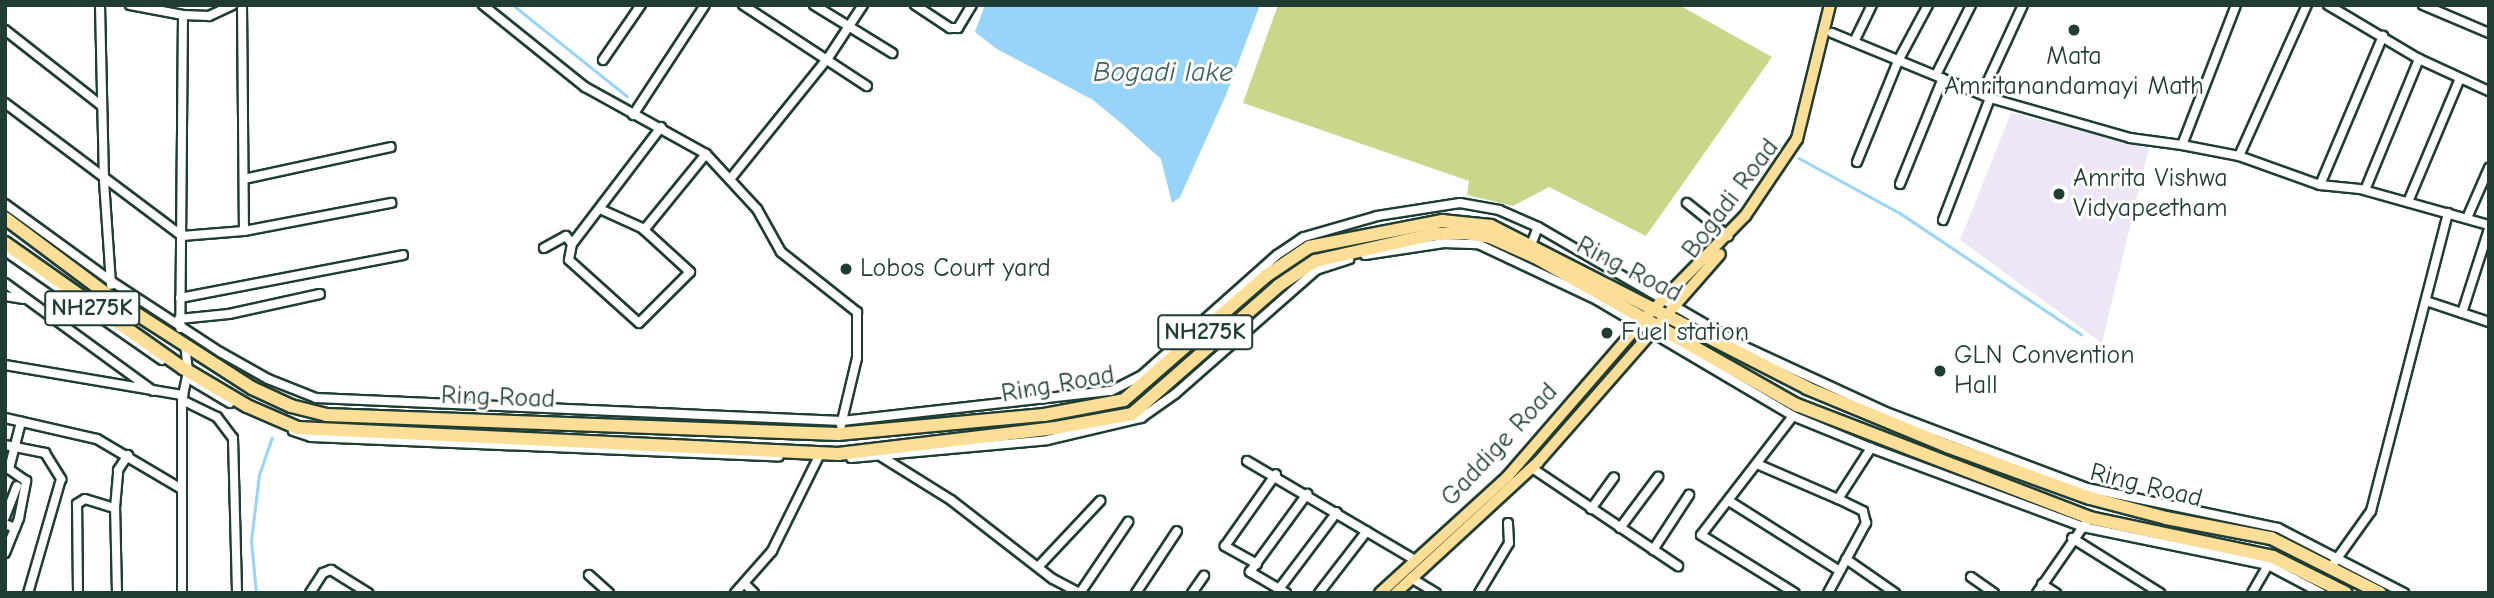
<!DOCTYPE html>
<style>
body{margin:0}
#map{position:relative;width:2494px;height:598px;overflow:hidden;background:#fff;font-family:"Comic Neue",sans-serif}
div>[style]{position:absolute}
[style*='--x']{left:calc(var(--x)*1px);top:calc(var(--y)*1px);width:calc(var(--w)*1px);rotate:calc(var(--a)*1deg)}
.built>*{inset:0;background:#ede7f5}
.green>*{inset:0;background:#cad78b}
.water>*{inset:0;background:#98d4f9}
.stream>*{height:2.5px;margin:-1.25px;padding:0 1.25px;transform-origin:1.25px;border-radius:1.25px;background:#98d4f9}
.roads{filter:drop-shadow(2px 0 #1f3d34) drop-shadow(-2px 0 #1f3d34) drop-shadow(0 2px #1f3d34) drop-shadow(0 -2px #1f3d34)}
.minor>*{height:8px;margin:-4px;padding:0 4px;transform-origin:4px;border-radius:4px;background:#fff}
.major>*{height:10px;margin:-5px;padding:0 5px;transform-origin:5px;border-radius:5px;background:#fdde96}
.highway>*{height:12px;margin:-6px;padding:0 6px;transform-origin:6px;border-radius:6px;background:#fdde96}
.dots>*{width:19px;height:19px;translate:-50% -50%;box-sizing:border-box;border:4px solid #fff;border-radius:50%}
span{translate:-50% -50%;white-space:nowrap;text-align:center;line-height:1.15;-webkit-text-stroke:6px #fff;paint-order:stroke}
.shield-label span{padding:2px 5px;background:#fff;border:2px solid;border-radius:5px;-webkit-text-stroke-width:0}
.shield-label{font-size:24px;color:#1f3d34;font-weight:700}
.poi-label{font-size:26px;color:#1f3d34}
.left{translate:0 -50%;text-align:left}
.street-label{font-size:26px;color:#1f3d34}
.water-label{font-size:28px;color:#3d6365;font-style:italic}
.frame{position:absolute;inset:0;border:7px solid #1f3d34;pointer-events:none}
</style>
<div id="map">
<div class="built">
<i style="clip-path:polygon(2011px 113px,2149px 148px,2102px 343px,1960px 240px)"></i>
</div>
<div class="green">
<i style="clip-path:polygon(1278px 5px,1679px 5px,1772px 57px,1646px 236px,1549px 187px,1513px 206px,1467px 195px,1469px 181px,1243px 103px)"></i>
</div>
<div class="water">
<i style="clip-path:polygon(985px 5px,1260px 5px,1226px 95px,1180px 197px,1172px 203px,1161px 159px,1121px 123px,1093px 100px,997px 49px,975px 32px)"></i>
</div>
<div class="stream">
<i style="--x:179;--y:5;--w:31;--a:0"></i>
<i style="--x:513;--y:5;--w:146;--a:38.6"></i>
<i style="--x:1799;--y:158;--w:115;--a:28.6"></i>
<i style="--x:1900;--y:213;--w:218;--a:33.8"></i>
<i style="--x:256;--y:593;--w:52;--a:-95.5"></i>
<i style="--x:251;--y:541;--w:66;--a:-83.1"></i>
<i style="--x:259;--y:475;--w:39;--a:-71"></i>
</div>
<div class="roads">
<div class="minor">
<i style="--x:100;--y:5;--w:176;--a:88.7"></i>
<i style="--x:104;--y:181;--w:104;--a:86.1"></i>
<i style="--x:130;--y:5;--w:54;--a:10.7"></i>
<i style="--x:183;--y:15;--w:313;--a:90.5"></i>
<i style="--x:242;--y:5;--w:226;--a:89.5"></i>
<i style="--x:483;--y:5;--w:131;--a:38.8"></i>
<i style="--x:585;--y:87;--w:138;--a:29"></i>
<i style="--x:706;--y:154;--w:75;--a:47.2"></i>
<i style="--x:757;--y:209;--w:49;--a:60.8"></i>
<i style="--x:781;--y:252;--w:97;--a:38.3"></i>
<i style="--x:857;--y:312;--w:46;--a:90"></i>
<i style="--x:857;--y:358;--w:69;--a:103.4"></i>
<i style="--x:743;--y:5;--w:148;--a:33.2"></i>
<i style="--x:814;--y:5;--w:92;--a:31.6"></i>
<i style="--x:915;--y:5;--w:42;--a:33.3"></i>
<i style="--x:950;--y:28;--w:8;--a:0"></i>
<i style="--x:958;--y:28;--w:27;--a:-59"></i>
<i style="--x:2328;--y:5;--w:106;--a:30.7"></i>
<i style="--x:2419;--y:59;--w:77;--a:24.6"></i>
<i style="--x:2423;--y:5;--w:72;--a:23"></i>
<i style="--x:183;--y:15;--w:26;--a:2"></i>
<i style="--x:209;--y:16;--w:26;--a:-25"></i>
<i style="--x:5;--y:30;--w:123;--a:38.1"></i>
<i style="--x:1832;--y:33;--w:171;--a:22.4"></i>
<i style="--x:1990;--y:98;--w:146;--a:15.9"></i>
<i style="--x:2130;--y:138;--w:52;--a:7.7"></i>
<i style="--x:2182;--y:145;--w:150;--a:-68.9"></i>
<i style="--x:1854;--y:42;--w:41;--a:-64.1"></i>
<i style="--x:603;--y:60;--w:67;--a:-55.4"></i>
<i style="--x:1936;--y:75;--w:78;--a:-63.4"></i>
<i style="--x:1982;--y:94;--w:98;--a:-65.3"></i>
<i style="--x:5;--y:103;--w:221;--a:36.9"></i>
<i style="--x:182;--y:236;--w:62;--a:-4.6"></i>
<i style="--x:244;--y:231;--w:150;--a:-10.8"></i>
<i style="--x:633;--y:115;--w:131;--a:-56.8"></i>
<i style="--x:2182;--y:145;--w:58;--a:10.9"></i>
<i style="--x:2239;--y:156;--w:86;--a:19.7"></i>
<i style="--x:2320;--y:185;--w:40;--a:5.7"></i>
<i style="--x:2360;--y:189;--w:134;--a:15.6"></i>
<i style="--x:2239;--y:156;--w:166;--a:-65.8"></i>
<i style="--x:1857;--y:162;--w:109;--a:-67.9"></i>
<i style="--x:1898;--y:61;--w:64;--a:-61.8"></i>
<i style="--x:731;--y:178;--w:154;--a:-51.1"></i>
<i style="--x:828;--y:58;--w:64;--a:-56.6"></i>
<i style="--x:244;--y:179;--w:150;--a:-12.3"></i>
<i style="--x:1900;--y:184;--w:114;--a:-67.9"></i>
<i style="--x:2320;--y:185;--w:162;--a:-67.1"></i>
<i style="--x:2365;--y:190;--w:142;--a:-67.6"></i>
<i style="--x:2408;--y:202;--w:134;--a:-67.2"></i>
<i style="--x:1687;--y:203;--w:53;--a:38.8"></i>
<i style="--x:5;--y:204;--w:131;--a:36"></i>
<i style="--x:111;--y:281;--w:130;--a:33.1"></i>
<i style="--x:220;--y:352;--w:55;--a:29.4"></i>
<i style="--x:268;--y:379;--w:52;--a:21.6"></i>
<i style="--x:316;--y:398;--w:527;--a:2.5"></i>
<i style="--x:842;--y:421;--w:271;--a:-6.4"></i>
<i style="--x:1111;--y:391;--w:34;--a:-27"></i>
<i style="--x:1141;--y:376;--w:182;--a:-41.7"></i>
<i style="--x:1277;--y:255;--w:32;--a:-34"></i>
<i style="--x:1304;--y:237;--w:76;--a:-16"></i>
<i style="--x:1377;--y:216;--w:84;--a:-8.9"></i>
<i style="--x:1460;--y:203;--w:40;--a:10"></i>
<i style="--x:1499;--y:210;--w:43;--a:23.6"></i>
<i style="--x:1538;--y:227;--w:239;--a:30.1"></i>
<i style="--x:1745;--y:347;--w:155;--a:24.7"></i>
<i style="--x:1886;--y:412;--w:215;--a:20.7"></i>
<i style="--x:2087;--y:488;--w:195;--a:11.8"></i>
<i style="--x:2278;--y:528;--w:142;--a:27.3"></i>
<i style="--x:2467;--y:218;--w:55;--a:-66.3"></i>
<i style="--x:1943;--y:220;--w:131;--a:-68.9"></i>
<i style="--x:644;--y:230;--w:98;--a:-50.8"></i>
<i style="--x:572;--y:244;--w:16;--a:101"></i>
<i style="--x:569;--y:260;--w:94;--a:42"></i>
<i style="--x:639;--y:323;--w:72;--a:-45"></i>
<i style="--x:690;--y:272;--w:65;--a:-137.5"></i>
<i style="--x:642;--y:228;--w:44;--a:-155.8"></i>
<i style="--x:1531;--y:245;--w:19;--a:-69"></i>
<i style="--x:544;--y:248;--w:25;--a:-29"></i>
<i style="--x:566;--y:236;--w:10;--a:53"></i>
<i style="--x:572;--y:244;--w:147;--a:-52.7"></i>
<i style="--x:5;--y:251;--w:191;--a:34.8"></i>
<i style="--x:1365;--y:255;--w:80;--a:-8.6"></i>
<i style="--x:1444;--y:243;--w:34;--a:2"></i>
<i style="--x:1478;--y:244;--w:132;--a:25.2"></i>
<i style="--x:1597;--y:300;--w:228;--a:30.6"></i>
<i style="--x:1793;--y:416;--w:84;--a:22.3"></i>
<i style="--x:1871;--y:448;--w:226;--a:20.4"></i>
<i style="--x:2083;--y:527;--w:189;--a:11.6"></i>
<i style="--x:2268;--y:565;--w:60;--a:27.8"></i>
<i style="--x:5;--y:283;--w:183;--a:36.1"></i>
<i style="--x:5;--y:296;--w:19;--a:9"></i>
<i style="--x:180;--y:298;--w:227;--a:-10.9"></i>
<i style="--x:2426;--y:301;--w:66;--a:18.4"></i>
<i style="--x:2462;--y:313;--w:88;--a:-72.2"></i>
<i style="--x:179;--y:319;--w:50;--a:-5.7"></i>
<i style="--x:229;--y:314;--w:93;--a:-12.4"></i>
<i style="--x:5;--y:365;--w:181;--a:9.6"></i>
<i style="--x:193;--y:381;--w:43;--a:30.7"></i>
<i style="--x:182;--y:400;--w:39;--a:26"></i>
<i style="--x:217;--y:417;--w:26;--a:53"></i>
<i style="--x:233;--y:438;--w:155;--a:88.5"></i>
<i style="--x:1793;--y:416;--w:150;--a:127.7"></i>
<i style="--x:1701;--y:535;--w:110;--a:31.7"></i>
<i style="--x:5;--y:418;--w:94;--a:12.9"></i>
<i style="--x:97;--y:439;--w:96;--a:30.6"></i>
<i style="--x:293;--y:431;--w:19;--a:18"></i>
<i style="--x:311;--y:437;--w:468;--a:2.4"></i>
<i style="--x:5;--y:445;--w:41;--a:11.3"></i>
<i style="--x:45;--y:453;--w:31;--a:58"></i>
<i style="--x:61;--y:479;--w:119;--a:106.1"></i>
<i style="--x:882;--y:457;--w:81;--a:31.9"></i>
<i style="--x:951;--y:500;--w:129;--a:37.8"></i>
<i style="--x:1053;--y:579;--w:30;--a:28"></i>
<i style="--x:851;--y:458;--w:197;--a:-5.2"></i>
<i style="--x:1047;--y:440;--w:97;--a:-13.2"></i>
<i style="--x:1141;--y:418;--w:42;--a:-35.2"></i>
<i style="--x:1175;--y:394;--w:188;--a:-41.3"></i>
<i style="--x:1316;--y:270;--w:35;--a:-18"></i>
<i style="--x:1247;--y:461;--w:195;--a:30.5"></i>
<i style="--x:1757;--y:464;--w:88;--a:23.4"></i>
<i style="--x:1532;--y:468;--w:176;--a:33.9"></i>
<i style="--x:1729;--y:501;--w:129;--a:32.3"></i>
<i style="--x:1591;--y:509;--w:39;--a:-54"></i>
<i style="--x:5;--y:517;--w:33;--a:-69"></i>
<i style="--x:5;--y:524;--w:11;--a:22"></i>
<i style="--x:1620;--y:528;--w:64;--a:-53.3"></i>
<i style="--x:2072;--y:538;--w:104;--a:32"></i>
<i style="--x:1653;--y:550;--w:66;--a:-56.8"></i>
<i style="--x:5;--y:553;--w:38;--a:-68"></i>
<i style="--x:19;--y:518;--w:38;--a:-79"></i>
<i style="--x:26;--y:481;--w:21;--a:-145"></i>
<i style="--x:9;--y:469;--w:49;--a:-75.7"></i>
<i style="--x:1846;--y:559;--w:60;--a:34.8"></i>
<i style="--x:1257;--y:564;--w:37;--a:-151"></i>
<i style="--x:1225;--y:546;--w:88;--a:-54.7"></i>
<i style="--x:1038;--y:567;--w:91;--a:-46.8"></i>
<i style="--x:2331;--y:567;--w:69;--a:-54.5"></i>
<i style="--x:2371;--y:511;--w:308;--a:-75.5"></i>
<i style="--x:589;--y:575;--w:27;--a:42"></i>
<i style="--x:1971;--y:577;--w:28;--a:35"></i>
<i style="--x:1411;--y:578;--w:29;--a:31"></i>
<i style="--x:744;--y:583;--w:14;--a:45"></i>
<i style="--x:2042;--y:584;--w:17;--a:33"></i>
<i style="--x:1279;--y:589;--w:96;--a:-53"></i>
<i style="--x:78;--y:593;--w:89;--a:-90.6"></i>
<i style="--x:77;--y:504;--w:9;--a:-32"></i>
<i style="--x:85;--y:499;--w:31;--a:17"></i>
<i style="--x:117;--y:593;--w:85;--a:-91.3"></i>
<i style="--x:115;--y:508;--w:38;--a:-85"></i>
<i style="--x:118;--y:470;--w:18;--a:-56"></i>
<i style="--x:182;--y:593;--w:193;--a:-90"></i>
<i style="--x:182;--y:400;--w:29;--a:-78"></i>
<i style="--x:188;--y:372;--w:28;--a:-96"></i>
<i style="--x:310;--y:593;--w:24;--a:-57"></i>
<i style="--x:323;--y:573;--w:9;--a:-21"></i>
<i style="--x:331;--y:570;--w:44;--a:31.9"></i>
<i style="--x:735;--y:593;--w:56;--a:-48.6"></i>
<i style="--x:772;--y:551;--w:104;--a:-63.7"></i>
<i style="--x:1080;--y:593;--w:86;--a:-55.9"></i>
<i style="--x:1136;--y:593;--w:74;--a:-56.5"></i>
<i style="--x:1192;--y:593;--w:21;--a:-55"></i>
<i style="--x:1286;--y:593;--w:42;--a:-149.7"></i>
<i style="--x:1250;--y:572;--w:97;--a:-53.8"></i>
<i style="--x:1319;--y:593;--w:78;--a:-52.3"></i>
<i style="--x:1479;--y:593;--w:58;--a:-59"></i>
<i style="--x:1509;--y:543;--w:20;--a:-93"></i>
<i style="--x:1828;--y:593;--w:80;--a:-61.5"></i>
<i style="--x:1866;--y:523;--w:12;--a:-104"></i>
<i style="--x:1863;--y:511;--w:28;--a:-154"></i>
<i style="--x:1838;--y:499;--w:61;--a:-57.1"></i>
<i style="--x:2037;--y:593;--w:84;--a:-55.2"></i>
<i style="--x:2252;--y:593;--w:36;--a:-60"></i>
</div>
<div class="major">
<i style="--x:1380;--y:593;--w:173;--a:-42.4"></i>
<i style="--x:1508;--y:476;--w:208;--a:-49.1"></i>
<i style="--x:1644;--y:319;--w:144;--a:-45.6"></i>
<i style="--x:1745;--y:216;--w:93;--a:-56"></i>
<i style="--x:1797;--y:139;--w:138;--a:-76.2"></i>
<i style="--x:1396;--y:593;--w:193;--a:-42.7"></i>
<i style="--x:1538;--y:462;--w:276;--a:-48.8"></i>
</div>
<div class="highway">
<i style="--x:5;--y:218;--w:134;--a:36.8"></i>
<i style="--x:112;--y:298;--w:166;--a:32.7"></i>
<i style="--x:252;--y:388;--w:43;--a:24.8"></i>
<i style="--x:291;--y:406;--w:36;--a:14"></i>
<i style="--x:326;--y:415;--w:512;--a:2.13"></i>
<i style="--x:838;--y:434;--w:207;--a:-5.3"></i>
<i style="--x:1044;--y:415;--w:81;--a:-10.6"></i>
<i style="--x:1124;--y:400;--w:189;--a:-41.1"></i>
<i style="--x:1266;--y:276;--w:52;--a:-34"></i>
<i style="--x:1309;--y:247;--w:136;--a:-11.1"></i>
<i style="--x:1442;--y:221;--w:49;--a:5.8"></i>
<i style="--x:1491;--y:226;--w:355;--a:27.1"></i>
<i style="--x:1807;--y:388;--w:152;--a:22.5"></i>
<i style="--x:1947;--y:446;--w:152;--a:20"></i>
<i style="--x:2090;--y:498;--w:79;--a:14.7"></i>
<i style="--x:2166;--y:518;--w:107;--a:10.8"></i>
<i style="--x:2271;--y:538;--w:122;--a:26.8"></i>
<i style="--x:5;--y:243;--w:218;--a:35.1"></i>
<i style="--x:183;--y:368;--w:74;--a:30.7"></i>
<i style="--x:247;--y:406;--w:56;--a:23.3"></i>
<i style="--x:298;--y:428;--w:541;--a:2.76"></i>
<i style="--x:838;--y:454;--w:219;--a:-6.8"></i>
<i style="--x:1055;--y:428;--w:78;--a:-10.3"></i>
<i style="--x:1132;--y:414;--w:194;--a:-41.2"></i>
<i style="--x:1278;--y:286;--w:45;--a:-34"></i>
<i style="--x:1315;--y:261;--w:123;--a:-12.7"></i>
<i style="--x:1435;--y:234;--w:30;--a:-2"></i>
<i style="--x:1465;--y:233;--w:25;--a:9"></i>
<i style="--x:1490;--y:237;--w:49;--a:24"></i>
<i style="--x:1535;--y:257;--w:301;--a:29.5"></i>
<i style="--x:1797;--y:405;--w:314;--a:21.1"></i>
<i style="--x:2090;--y:518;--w:187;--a:12"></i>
<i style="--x:2273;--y:557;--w:81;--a:26.3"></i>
</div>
</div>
<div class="dots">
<i style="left:2074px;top:30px;background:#1f3d34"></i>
<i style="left:2059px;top:194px;background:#1f3d34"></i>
<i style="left:846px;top:269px;background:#1f3d34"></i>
<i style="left:1607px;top:333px;background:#1f3d34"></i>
<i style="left:1940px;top:371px;background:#1f3d34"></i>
</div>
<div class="shield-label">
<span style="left:92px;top:308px">NH275K</span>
<span style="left:1205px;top:332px">NH275K</span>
</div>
<div class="poi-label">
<span style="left:2074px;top:72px">Mata<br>Amritanandamayi Math</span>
<span class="left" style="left:2073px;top:194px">Amrita Vishwa<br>Vidyapeetham</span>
<span class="left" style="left:860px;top:269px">Lobos Court yard</span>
<span class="left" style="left:1621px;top:333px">Fuel station</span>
<span class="left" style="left:1954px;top:371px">GLN Convention<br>Hall</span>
</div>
<div class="street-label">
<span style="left:1731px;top:199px;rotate:-53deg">Bogadi Road</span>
<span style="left:1629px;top:270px;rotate:27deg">Ring Road</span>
<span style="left:1058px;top:385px;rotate:-10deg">Ring Road</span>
<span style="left:498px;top:398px;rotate:2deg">Ring Road</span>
<span style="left:1500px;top:445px;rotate:-47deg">Gaddige Road</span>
<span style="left:2146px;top:486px;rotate:14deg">Ring Road</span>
</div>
<div class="water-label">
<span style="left:1163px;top:72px">Bogadi lake</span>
</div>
<div class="frame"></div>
</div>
